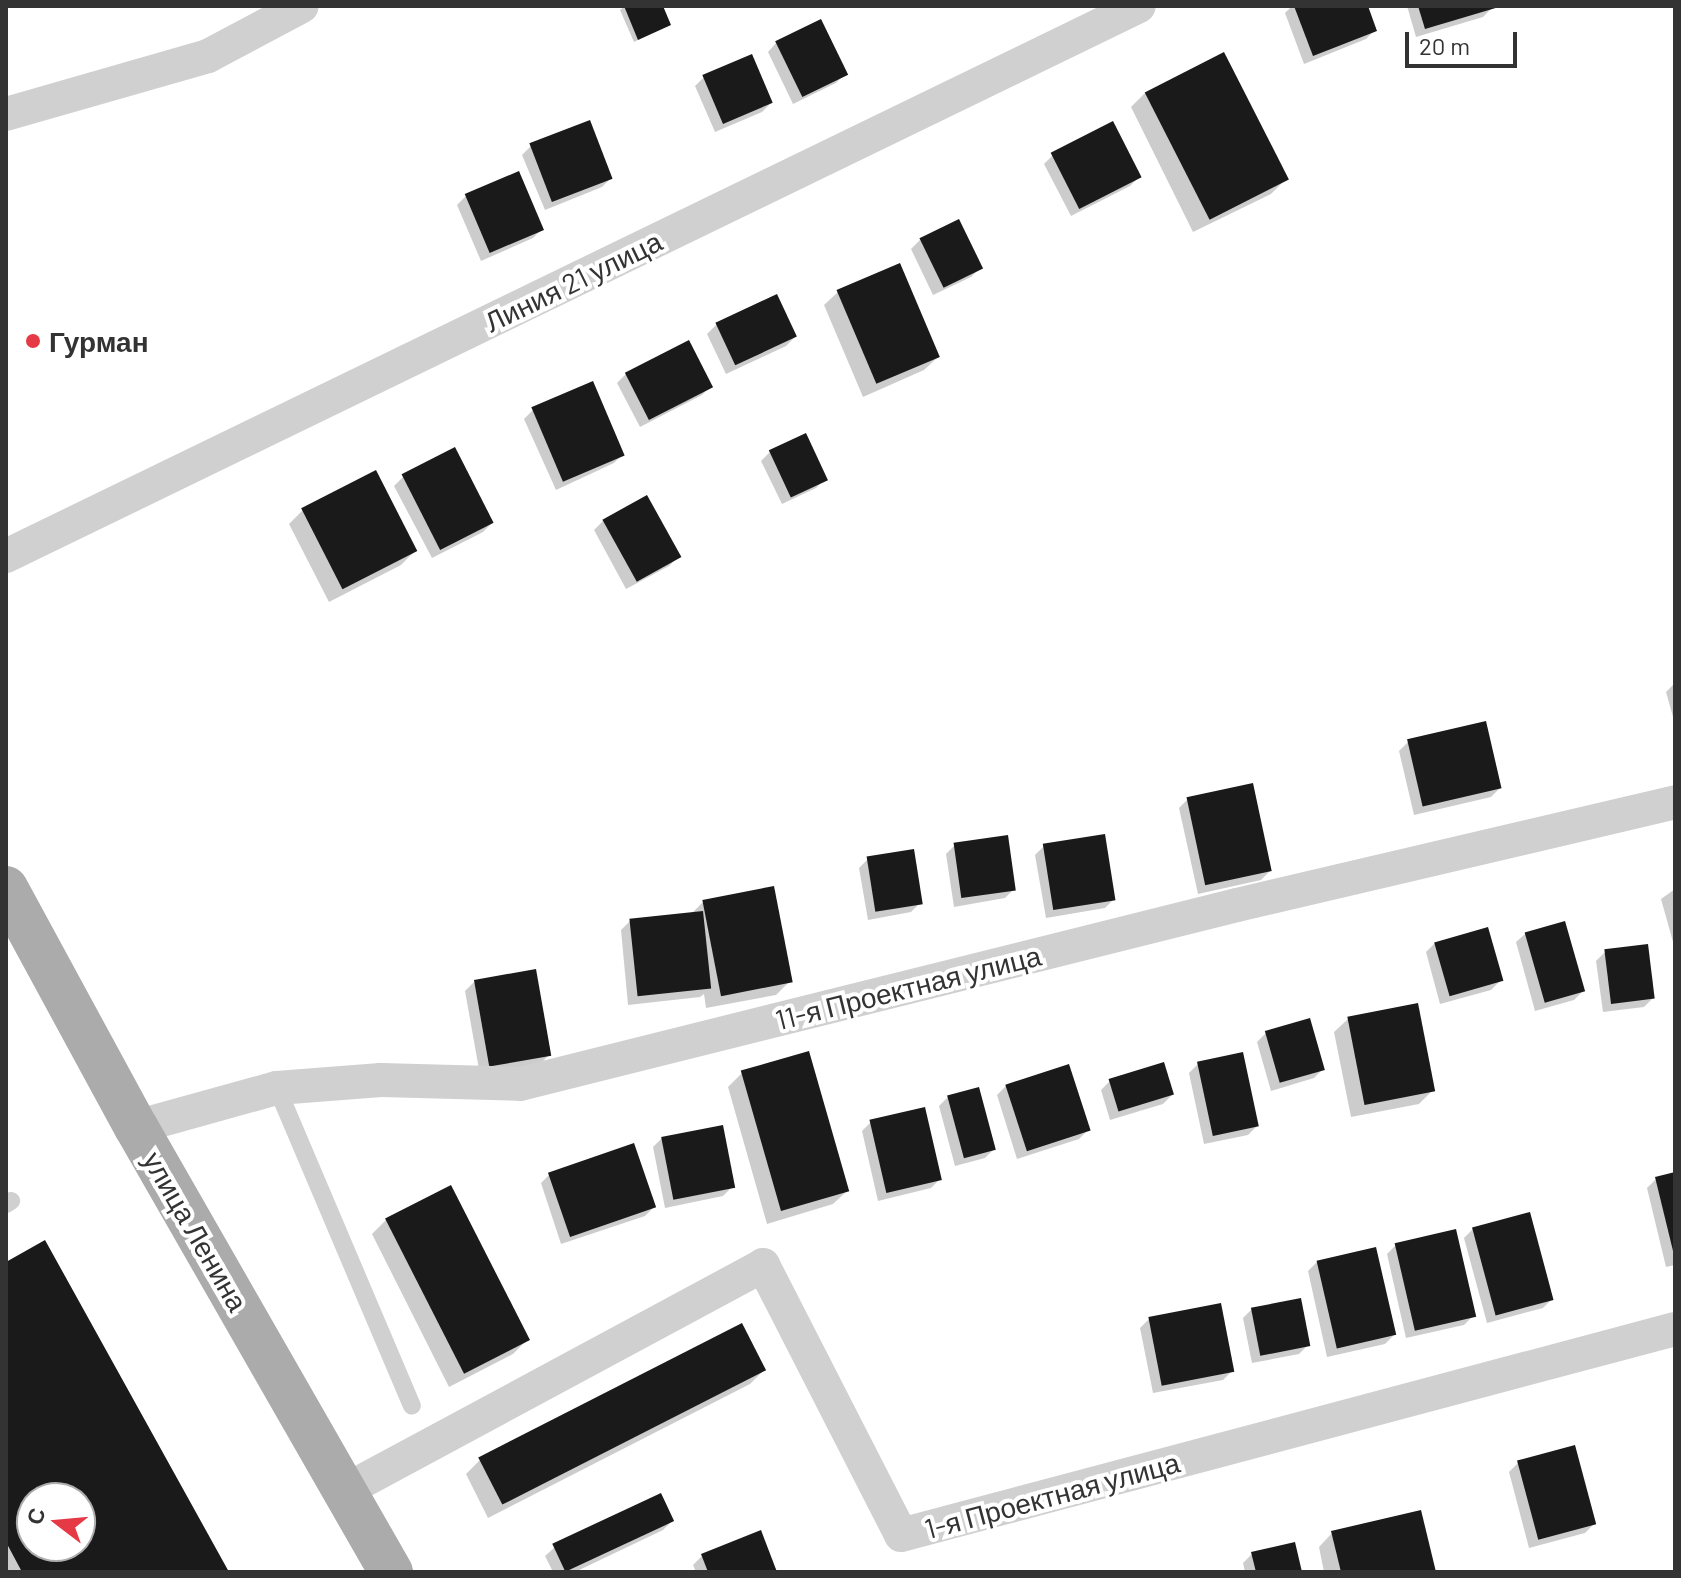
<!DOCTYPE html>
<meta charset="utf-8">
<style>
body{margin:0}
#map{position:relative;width:1681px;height:1578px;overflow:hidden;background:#fff;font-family:Barlow,sans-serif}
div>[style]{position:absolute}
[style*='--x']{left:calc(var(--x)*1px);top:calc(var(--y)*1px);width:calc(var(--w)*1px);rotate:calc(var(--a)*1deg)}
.shadow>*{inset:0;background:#0003}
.building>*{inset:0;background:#1a1a1a;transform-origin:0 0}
.lane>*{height:18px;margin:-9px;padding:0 9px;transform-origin:9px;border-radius:9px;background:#d0d0d0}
.street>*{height:34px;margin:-17px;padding:0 17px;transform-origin:17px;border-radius:17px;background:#d0d0d0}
.primary>*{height:44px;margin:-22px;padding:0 22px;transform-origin:22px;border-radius:22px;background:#ababab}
.dots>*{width:22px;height:22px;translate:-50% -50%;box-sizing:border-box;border:4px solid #fff;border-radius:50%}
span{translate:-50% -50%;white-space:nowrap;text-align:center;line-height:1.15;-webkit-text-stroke:8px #fff;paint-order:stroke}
.street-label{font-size:28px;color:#333}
.poi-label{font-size:28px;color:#333;font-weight:700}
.left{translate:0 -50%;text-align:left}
.frame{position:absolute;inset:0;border:8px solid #333;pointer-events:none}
.north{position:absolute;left:16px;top:1482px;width:80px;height:80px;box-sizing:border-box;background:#fff;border:2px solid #adadad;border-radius:50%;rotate:286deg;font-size:22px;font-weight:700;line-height:32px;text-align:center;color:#333}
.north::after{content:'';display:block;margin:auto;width:28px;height:36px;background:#e63946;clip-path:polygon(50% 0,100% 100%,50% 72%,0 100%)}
.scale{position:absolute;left:1405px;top:32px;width:112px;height:36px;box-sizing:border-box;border:4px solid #333;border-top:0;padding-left:10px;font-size:24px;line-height:28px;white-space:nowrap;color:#333;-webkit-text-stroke:6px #fff;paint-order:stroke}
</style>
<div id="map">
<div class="shadow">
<i style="clip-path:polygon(625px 6px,661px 6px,669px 24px,634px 42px,620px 10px)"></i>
<i style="clip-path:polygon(1292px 6px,1365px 6px,1375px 30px,1366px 39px,1304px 64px,1285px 13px)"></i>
<i style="clip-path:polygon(1407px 6px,1492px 6px,1492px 8px,1483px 17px,1416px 37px)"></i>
<i style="clip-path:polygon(776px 43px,845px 74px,836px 83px,793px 104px,768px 52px)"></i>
<i style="clip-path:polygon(704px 77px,771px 103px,762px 112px,715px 132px,695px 86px)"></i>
<i style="clip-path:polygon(1145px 93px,1285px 180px,1271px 194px,1193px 232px,1131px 107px)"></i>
<i style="clip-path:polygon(531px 146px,611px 178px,602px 187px,545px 210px,522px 155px)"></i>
<i style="clip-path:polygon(1053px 155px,1139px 177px,1130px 186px,1071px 216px,1044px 164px)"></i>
<i style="clip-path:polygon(466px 196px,542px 229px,533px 238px,481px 261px,457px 205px)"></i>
<i style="clip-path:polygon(920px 240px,980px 268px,971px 277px,933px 295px,911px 249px)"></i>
<i style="clip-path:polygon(838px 292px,938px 357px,924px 370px,863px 397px,824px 305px)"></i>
<i style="clip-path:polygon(716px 325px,795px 337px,786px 346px,726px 374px,707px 334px)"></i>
<i style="clip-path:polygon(626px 374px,711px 386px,702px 395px,640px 427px,617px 383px)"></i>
<i style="clip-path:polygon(533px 410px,623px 454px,614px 463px,556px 490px,524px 419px)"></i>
<i style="clip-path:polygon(454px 450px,492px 523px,483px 532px,432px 558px,394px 486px,403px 477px)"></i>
<i style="clip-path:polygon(770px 452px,825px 479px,816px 488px,782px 504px,761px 461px)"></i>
<i style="clip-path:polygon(303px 510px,415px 551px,401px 565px,329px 602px,289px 524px)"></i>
<i style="clip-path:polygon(603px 521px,678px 557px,669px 566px,626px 589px,594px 530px)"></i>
<i style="clip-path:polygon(1675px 683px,1675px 724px,1666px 692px)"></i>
<i style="clip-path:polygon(1408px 742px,1500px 788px,1491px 797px,1414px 815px,1399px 751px)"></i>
<i style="clip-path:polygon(1188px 799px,1270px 871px,1261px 880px,1198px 894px,1179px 808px)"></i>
<i style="clip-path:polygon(955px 845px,1014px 889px,1005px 898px,954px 907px,946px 854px)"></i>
<i style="clip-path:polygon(1044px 846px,1114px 899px,1105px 908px,1046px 918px,1035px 855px)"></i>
<i style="clip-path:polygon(868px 859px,920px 903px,911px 912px,868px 920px,859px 868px)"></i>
<i style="clip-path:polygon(1675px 889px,1675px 949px,1661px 899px)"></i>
<i style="clip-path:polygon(703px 902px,790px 981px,776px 995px,706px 1008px,704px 994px,700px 997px,628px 1005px,621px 930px,630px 921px,690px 915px)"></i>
<i style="clip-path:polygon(1525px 934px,1583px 991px,1574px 1000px,1535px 1011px,1516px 942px)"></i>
<i style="clip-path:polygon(1435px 943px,1500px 981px,1491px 990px,1440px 1004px,1426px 952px)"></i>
<i style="clip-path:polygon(1605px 952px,1653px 998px,1644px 1007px,1603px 1012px,1596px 961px)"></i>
<i style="clip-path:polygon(474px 982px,549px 1055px,540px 1064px,480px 1075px,465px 991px)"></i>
<i style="clip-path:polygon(1348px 1019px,1433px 1090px,1419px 1104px,1351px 1117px,1334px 1032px)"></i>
<i style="clip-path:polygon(1266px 1033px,1323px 1069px,1314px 1078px,1271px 1091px,1257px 1042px)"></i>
<i style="clip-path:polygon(1198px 1064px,1257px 1126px,1248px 1135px,1204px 1144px,1189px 1073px)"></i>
<i style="clip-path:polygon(742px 1073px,847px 1191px,833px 1204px,767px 1224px,728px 1087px)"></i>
<i style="clip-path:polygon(1110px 1081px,1172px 1095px,1163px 1104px,1110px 1120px,1101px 1090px)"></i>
<i style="clip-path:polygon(1006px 1086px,1088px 1130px,1079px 1139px,1017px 1159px,997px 1095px)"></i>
<i style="clip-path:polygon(948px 1097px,994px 1149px,985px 1158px,955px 1166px,939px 1106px)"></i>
<i style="clip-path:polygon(871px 1122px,940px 1179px,931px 1188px,878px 1201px,862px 1131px)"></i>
<i style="clip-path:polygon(662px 1138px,732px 1187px,723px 1196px,665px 1208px,653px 1147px)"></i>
<i style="clip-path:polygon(550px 1174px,654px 1207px,645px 1216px,561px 1244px,541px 1183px)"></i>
<i style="clip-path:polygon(1675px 1174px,1675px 1265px,1666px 1267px,1647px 1188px,1656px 1179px)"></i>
<i style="clip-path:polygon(386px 1220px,527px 1340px,513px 1354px,449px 1387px,372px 1234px)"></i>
<i style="clip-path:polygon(1473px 1229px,1552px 1299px,1543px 1308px,1487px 1323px,1464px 1238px)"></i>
<i style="clip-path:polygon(1396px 1245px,1473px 1316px,1464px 1325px,1406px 1338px,1387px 1254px)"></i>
<i style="clip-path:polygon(1317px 1262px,1394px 1335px,1385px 1344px,1327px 1357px,1308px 1271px)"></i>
<i style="clip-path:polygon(evenodd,6px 1264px,227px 1572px,6px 1572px,6px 1264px,32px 1498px,80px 1498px,80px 1546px,32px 1546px,32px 1498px)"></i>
<i style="clip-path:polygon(1252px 1309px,1308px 1345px,1299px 1354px,1252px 1363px,1243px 1318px)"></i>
<i style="clip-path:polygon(1149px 1319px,1232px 1371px,1223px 1380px,1153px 1393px,1140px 1328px)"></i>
<i style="clip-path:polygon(764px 1370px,750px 1384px,488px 1518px,466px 1474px,480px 1460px)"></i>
<i style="clip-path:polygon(1518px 1463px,1594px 1524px,1585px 1533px,1529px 1548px,1509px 1472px)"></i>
<i style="clip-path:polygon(672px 1521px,663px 1530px,575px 1572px,553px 1572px,545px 1556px,554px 1548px)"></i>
<i style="clip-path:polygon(1332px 1533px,1434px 1572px,1324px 1572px,1319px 1547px)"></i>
<i style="clip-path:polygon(1252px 1554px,1300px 1572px,1245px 1572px,1243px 1563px)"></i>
<i style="clip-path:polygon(702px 1556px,775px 1572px,696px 1572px,693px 1565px)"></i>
</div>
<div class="building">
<i style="clip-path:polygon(624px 6px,663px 6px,671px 25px,638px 40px)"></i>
<i style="clip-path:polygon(1294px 6px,1368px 6px,1377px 31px,1313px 56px)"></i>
<i style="clip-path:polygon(1418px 6px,1499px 6px,1499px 7px,1425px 29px)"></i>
<i style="left:821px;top:19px;width:62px;height:51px;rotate:64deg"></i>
<i style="left:1224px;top:52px;width:143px;height:89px;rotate:63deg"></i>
<i style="left:752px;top:54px;width:53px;height:54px;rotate:67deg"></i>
<i style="left:590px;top:120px;width:63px;height:65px;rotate:69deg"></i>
<i style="left:1113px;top:121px;width:63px;height:70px;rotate:63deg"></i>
<i style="left:519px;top:171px;width:64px;height:59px;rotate:67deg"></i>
<i style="left:959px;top:219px;width:55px;height:44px;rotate:64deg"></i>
<i style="left:900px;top:263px;width:102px;height:69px;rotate:67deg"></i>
<i style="left:777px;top:294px;width:47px;height:68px;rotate:65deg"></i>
<i style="left:689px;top:340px;width:53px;height:72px;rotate:63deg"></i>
<i style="left:593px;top:381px;width:81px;height:67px;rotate:67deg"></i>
<i style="left:806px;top:433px;width:52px;height:41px;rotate:65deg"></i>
<i style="left:455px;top:447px;width:85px;height:60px;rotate:63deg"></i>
<i style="left:376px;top:470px;width:91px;height:84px;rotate:63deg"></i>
<i style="left:647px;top:495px;width:71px;height:51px;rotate:61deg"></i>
<i style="left:1486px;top:721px;width:69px;height:81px;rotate:77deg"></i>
<i style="left:1253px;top:783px;width:90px;height:68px;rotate:78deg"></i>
<i style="left:1105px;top:834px;width:67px;height:63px;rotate:81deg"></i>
<i style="left:1008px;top:835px;width:56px;height:55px;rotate:82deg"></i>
<i style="left:914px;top:849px;width:56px;height:48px;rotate:81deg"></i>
<i style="left:774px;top:886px;width:98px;height:73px;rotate:79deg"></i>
<i style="left:703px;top:911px;width:78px;height:74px;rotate:84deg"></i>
<i style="left:1565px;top:921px;width:73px;height:42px;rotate:74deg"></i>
<i style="left:1488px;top:927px;width:56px;height:56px;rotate:74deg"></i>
<i style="left:1648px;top:944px;width:55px;height:44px;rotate:83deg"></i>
<i style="left:536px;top:969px;width:88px;height:63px;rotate:80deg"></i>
<i style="left:1418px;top:1003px;width:90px;height:72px;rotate:79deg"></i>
<i style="left:1310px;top:1018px;width:54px;height:47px;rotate:74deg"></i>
<i style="left:809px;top:1051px;width:146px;height:71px;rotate:74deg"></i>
<i style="left:1243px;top:1052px;width:76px;height:47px;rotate:78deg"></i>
<i style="left:1164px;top:1062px;width:34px;height:58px;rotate:73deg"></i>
<i style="left:1069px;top:1064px;width:70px;height:67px;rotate:72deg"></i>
<i style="left:979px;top:1087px;width:65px;height:33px;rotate:75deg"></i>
<i style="left:925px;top:1107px;width:75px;height:57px;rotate:77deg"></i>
<i style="left:723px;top:1125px;width:64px;height:63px;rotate:79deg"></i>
<i style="left:634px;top:1143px;width:68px;height:91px;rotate:71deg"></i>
<i style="clip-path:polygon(1675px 1172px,1675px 1255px,1674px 1255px,1655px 1177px)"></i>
<i style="left:451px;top:1185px;width:174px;height:74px;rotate:63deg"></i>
<i style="left:1530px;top:1212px;width:91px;height:60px;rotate:75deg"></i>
<i style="left:1456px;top:1229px;width:90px;height:63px;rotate:77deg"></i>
<i style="clip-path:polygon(evenodd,45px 1240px,152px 1433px,229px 1572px,22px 1572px,6px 1542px,6px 1262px,45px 1240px,32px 1498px,80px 1498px,80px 1546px,32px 1546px,32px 1498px)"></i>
<i style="left:1376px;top:1247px;width:90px;height:61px;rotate:77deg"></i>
<i style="left:1301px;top:1298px;width:49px;height:51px;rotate:79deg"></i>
<i style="left:1221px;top:1303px;width:70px;height:74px;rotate:79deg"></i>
<i style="left:742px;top:1323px;width:53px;height:296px;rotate:63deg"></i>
<i style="left:1575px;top:1445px;width:82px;height:60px;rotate:75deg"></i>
<i style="left:661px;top:1493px;width:31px;height:120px;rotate:65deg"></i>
<i style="clip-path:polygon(1421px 1510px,1436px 1572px,1341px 1572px,1331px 1531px)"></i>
<i style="clip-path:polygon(761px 1530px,777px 1572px,708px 1572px,701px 1554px)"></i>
<i style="clip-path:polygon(1295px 1542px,1302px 1572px,1256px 1572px,1251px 1552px)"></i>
</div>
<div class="lane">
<i style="--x:277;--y:1088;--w:345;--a:67"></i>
<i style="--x:6;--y:1204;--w:6;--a:-31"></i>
</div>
<div class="street">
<i style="--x:6;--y:114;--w:210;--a:-16"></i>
<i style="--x:208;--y:56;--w:106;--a:-28"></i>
<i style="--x:6;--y:556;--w:1259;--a:-25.89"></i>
<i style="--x:136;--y:1127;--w:146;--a:-15.5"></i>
<i style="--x:277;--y:1088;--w:104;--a:-4.4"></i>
<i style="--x:381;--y:1080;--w:139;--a:1.6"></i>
<i style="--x:520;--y:1084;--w:739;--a:-14.02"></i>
<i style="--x:1237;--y:905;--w:450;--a:-13.2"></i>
<i style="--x:346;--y:1490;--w:474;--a:-28.3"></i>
<i style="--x:763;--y:1265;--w:303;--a:62.9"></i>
<i style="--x:901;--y:1535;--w:801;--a:-14.9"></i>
</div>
<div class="primary">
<i style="--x:6;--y:888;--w:272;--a:61.5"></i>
<i style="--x:136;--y:1127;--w:513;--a:60.19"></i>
</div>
<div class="dots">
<i style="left:33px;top:341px;background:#e63946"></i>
</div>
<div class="street-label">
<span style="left:573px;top:281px;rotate:-26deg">Линия 21 улица</span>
<span style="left:908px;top:987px;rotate:-14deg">11-я Проектная улица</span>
<span style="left:196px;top:1231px;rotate:60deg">улица Ленина</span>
<span style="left:1052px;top:1495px;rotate:-15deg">1-я Проектная улица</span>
</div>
<div class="poi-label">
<span class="left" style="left:49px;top:341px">Гурман</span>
</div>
<div class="frame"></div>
<div class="north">С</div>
<div class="scale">20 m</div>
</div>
